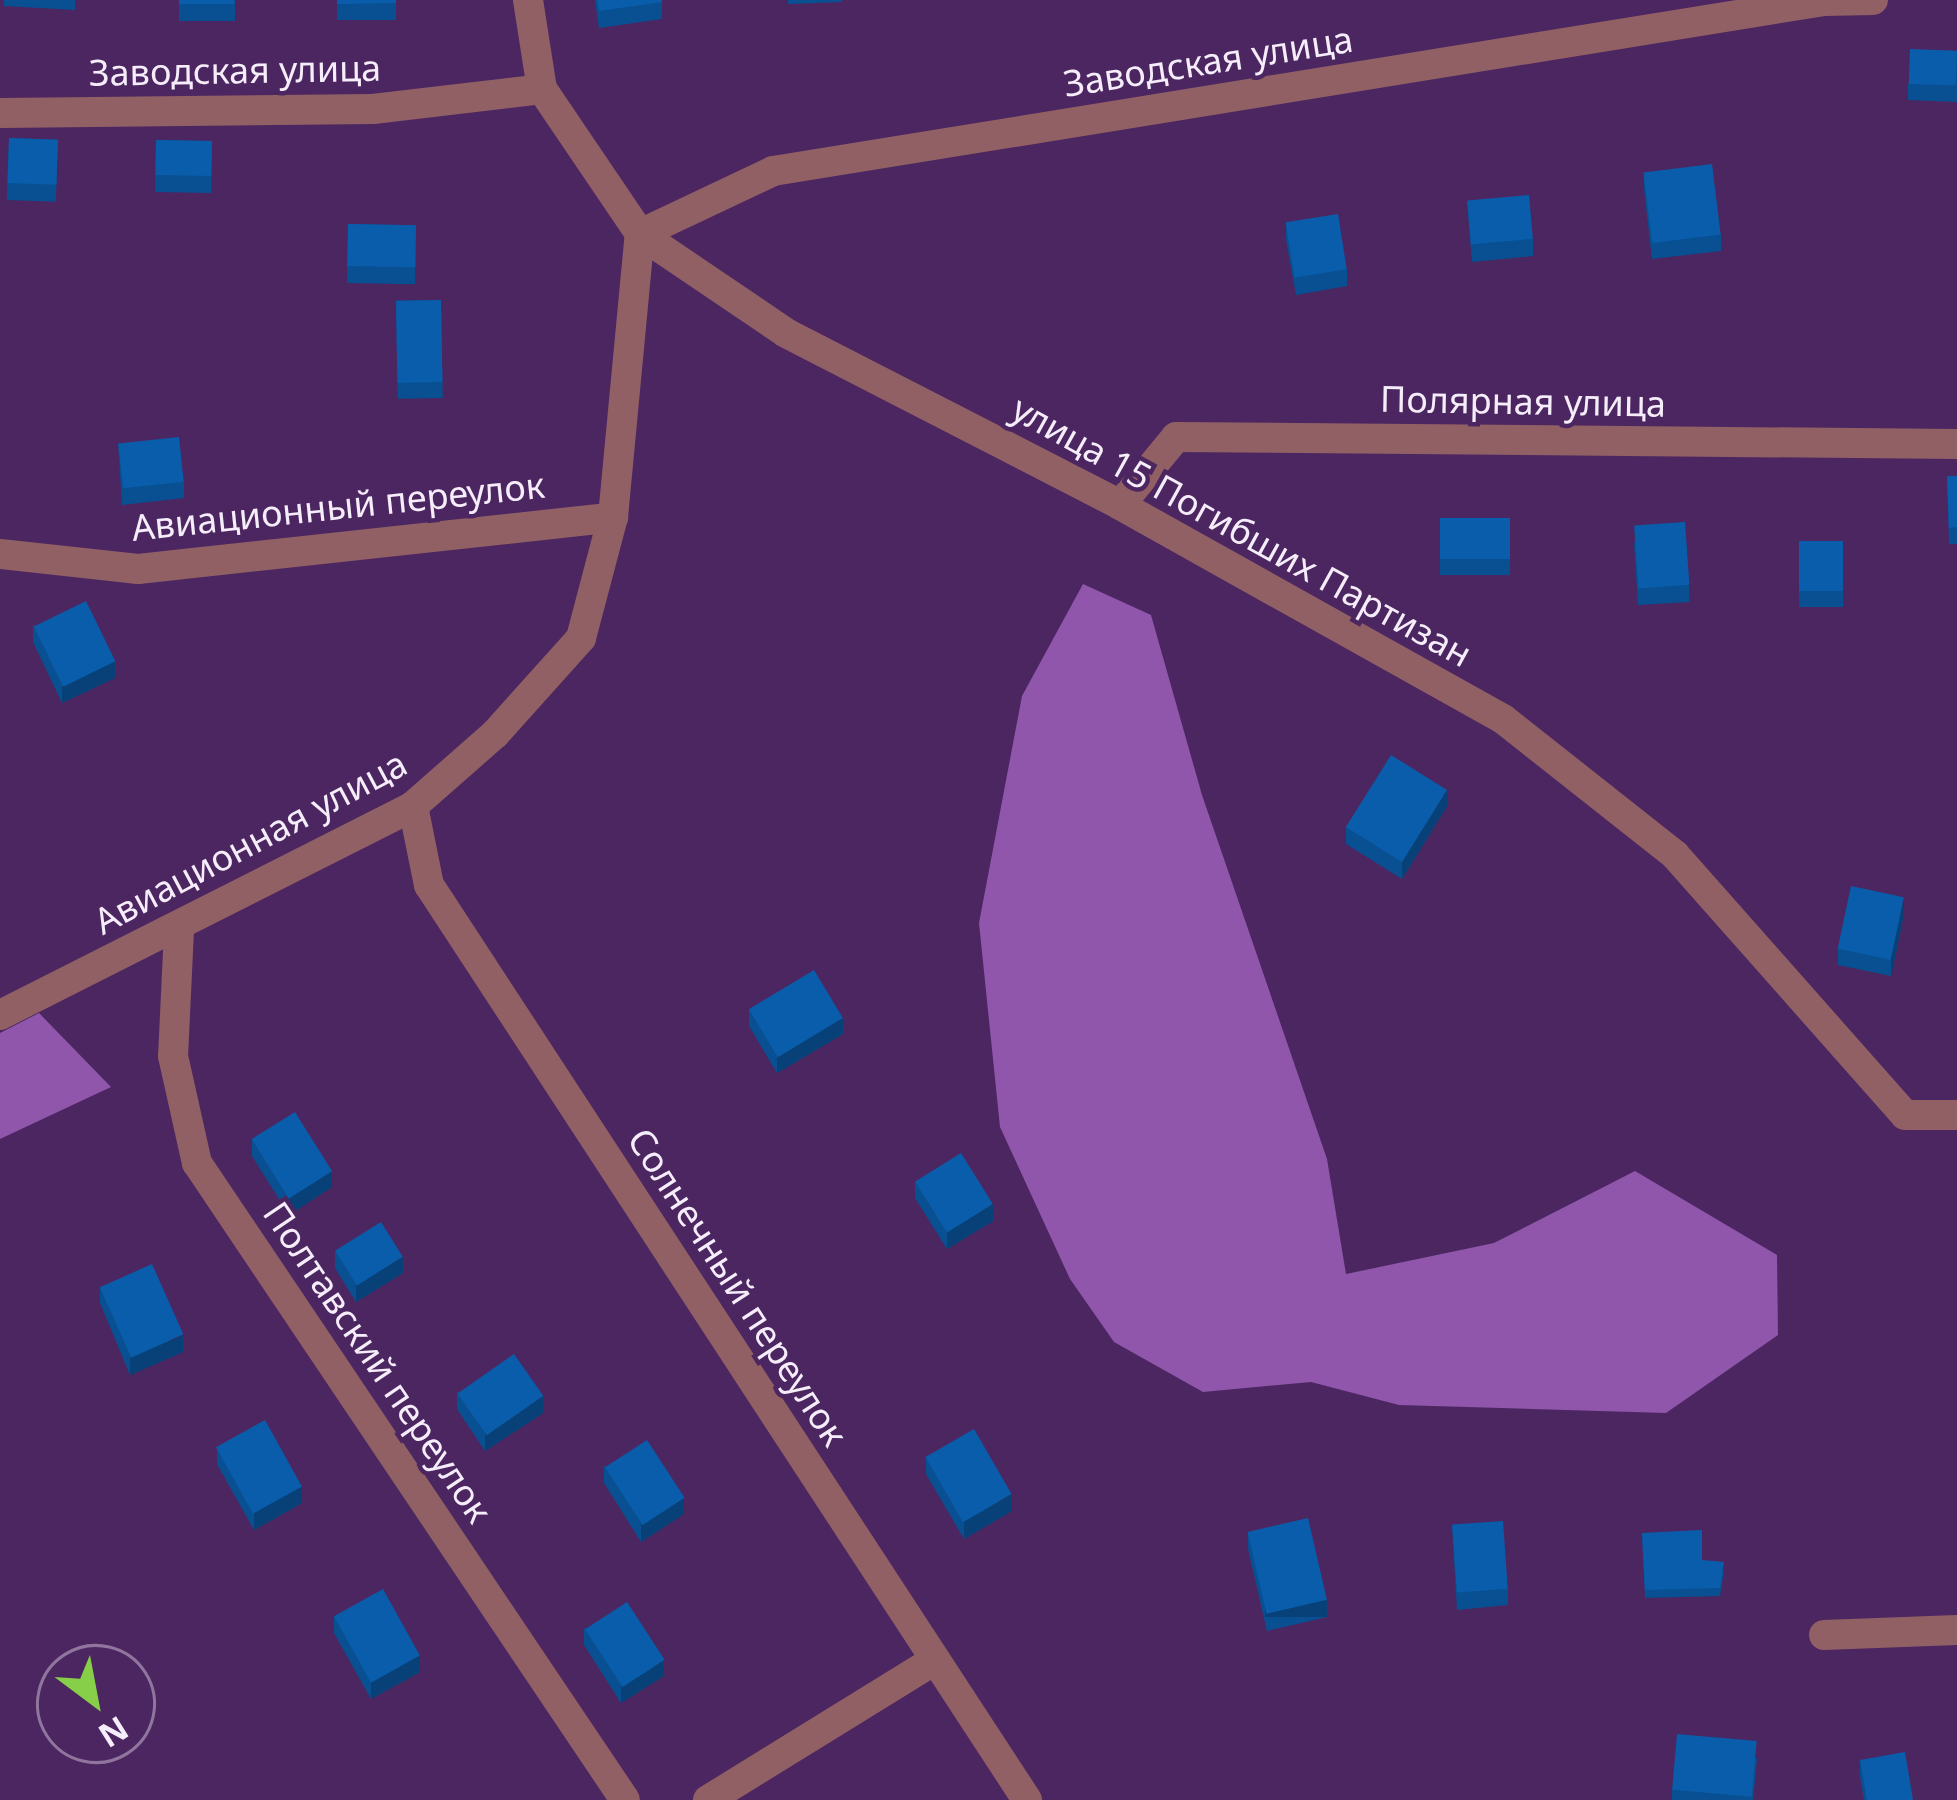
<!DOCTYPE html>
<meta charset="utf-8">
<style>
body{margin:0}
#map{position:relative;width:1957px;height:1800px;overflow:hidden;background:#4c2660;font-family:"Noto Sans",sans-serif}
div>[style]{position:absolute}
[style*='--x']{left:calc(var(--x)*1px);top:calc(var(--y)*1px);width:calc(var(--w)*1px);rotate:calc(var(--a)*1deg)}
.forest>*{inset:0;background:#8f56ac}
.minor>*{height:30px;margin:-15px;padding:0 15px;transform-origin:15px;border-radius:15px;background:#916065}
.tertiary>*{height:30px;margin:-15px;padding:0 15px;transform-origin:15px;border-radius:15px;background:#916065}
.wall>*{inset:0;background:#095092;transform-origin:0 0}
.shaded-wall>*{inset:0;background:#074177;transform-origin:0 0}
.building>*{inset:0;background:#0a5daa;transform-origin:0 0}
span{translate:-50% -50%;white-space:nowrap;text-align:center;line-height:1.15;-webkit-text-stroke:9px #4c2660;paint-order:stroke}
.street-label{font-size:36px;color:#f6edfb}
.north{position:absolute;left:36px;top:1644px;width:120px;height:120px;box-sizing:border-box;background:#4c2660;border:3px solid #90769e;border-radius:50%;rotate:148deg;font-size:33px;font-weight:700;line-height:48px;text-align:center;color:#f6edfb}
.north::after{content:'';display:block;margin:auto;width:42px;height:54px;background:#88cf49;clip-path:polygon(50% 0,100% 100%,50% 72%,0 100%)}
</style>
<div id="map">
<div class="forest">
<i style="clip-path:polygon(1083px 584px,1151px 615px,1202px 795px,1327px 1159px,1346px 1274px,1494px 1243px,1635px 1171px,1777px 1255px,1778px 1335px,1666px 1413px,1399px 1405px,1311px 1382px,1203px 1392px,1114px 1342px,1070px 1279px,1000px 1127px,979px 923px,1022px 696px)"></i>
<i style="clip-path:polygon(39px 1013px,111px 1087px,0 1139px,0 1033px)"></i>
</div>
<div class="minor">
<i style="--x:0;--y:113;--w:373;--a:-0.6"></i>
<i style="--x:373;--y:109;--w:170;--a:-6.7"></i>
<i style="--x:640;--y:234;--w:147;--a:-25.3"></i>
<i style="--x:773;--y:171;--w:1065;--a:-9.19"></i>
<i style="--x:1824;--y:1;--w:49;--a:-1.2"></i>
<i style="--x:1120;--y:505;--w:88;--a:-50.5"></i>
<i style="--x:1176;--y:437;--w:781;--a:0.51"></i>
<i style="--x:0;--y:554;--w:139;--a:6.2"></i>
<i style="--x:138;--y:569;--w:478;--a:-6.2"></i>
<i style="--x:413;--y:806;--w:81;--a:78.6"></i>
<i style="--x:429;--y:885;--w:1093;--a:56.83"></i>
<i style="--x:179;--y:930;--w:126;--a:92.7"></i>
<i style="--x:173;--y:1056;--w:110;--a:77.4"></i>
<i style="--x:197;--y:1163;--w:767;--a:56.1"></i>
<i style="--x:1824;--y:1635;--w:133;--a:-2.2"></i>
<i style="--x:708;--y:1800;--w:267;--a:-31.7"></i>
</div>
<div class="tertiary">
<i style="--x:528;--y:0;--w:90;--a:81.1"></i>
<i style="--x:542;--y:89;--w:175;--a:55.9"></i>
<i style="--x:640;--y:234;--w:176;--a:34.1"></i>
<i style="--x:786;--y:333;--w:376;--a:27.2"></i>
<i style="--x:1120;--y:505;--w:439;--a:29.2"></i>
<i style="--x:1503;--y:719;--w:219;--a:38.3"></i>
<i style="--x:1675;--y:855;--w:347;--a:48.5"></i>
<i style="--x:1905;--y:1115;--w:52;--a:0"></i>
<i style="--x:0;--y:1015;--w:463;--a:-26.8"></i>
<i style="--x:413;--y:806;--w:109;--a:-41.3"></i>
<i style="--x:495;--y:734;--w:129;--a:-48.1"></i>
<i style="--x:581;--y:638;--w:125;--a:-75.2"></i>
<i style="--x:613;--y:517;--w:284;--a:-84.6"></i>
</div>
<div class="wall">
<i style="clip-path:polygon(4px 0,75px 0,75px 10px,4px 6px)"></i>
<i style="left:179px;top:0;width:56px;height:21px"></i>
<i style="left:337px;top:0;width:59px;height:20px"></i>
<i style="clip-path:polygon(595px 0,662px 0,662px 19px,599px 28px)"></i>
<i style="clip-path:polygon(788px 0,842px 0,842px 2px,788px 4px)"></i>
<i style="clip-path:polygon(1957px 51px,1957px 102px,1908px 100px,1908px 84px)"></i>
<i style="left:9px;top:138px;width:49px;height:62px;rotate:2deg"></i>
<i style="left:156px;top:140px;width:56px;height:52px;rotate:1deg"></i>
<i style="clip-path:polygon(1644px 173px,1721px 234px,1721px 251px,1652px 259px,1644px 189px)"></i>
<i style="clip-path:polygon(1467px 202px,1533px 239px,1533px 256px,1472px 262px)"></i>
<i style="clip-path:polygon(1286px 223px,1347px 269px,1347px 286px,1296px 295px,1286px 240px)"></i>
<i style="left:348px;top:224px;width:68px;height:59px;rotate:1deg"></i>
<i style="left:441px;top:300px;width:98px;height:45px;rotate:89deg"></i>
<i style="clip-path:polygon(118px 443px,184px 482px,184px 498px,122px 505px)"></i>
<i style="clip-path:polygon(1947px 476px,1957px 476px,1957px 544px,1949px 544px)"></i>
<i style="left:1440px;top:518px;width:70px;height:57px"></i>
<i style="left:1799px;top:541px;width:44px;height:66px"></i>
<i style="clip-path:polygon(1634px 542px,1689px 585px,1689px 602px,1638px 605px)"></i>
<i style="clip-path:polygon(33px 625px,115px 678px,62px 703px,33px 642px)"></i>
<i style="clip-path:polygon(1447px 806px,1402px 879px,1346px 844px,1346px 827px)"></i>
<i style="clip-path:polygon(1904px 914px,1891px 976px,1838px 965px,1838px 949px)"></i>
<i style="clip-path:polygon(749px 1009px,843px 1034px,777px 1073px,749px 1026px)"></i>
<i style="clip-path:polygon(252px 1139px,332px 1187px,289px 1215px,252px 1156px)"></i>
<i style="clip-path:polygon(915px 1181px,993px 1221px,947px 1249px,915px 1198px)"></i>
<i style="clip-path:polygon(335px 1251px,403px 1273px,356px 1302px,335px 1268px)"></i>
<i style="clip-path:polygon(100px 1287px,183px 1352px,130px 1375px,100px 1303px)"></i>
<i style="clip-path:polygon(457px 1392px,543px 1413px,485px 1451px,457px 1409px)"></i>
<i style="clip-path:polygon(217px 1448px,302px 1503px,254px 1530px,217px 1464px)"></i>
<i style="clip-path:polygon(926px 1457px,1012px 1511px,964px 1539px,926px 1474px)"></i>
<i style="clip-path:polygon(604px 1466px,684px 1514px,641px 1542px,604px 1483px)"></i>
<i style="clip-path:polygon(1452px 1526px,1508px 1589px,1508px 1605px,1457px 1610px)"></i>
<i style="clip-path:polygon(1248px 1533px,1327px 1617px,1267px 1631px,1248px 1549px)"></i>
<i style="clip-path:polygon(1642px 1533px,1724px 1571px,1720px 1596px,1645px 1598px)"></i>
<i style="clip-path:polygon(334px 1616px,420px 1672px,371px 1699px,334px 1633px)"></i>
<i style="clip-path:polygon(584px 1628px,664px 1676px,621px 1703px,584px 1645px)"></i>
<i style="clip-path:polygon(1757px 1758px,1753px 1800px,1672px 1800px,1672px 1790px)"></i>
<i style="clip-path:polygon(1860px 1760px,1913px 1800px,1864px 1800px,1860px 1776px)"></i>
</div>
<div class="shaded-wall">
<i style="clip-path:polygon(115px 661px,115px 678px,62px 703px,62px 686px)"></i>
<i style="clip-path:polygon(1447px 790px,1447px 806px,1402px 879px,1402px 862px)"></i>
<i style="clip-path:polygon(1904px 897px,1904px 914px,1891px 976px,1891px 959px)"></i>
<i style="clip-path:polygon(843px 1018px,843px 1034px,777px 1073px,777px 1056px)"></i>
<i style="clip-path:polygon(332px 1171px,332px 1187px,289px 1215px,289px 1198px)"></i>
<i style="clip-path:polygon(993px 1204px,993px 1221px,947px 1249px,947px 1232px)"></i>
<i style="clip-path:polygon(403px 1257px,403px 1273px,356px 1302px,356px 1285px)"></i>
<i style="clip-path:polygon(183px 1335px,183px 1352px,130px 1375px,130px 1358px)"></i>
<i style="clip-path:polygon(543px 1396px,543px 1413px,485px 1451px,485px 1434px)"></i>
<i style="clip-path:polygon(302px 1486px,302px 1503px,254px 1530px,254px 1513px)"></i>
<i style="clip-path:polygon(1012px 1494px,1012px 1511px,964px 1539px,964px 1522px)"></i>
<i style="clip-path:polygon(684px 1498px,684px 1514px,641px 1542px,641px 1525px)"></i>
<i style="left:1327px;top:1600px;width:17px;height:62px;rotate:90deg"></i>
<i style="clip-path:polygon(420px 1655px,420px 1672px,371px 1699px,371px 1683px)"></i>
<i style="clip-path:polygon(664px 1660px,664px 1676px,621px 1703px,621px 1687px)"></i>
</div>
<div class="building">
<i style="left:179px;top:0;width:55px;height:4px"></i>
<i style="clip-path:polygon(337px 0,396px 0,396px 3px,337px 4px)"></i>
<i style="clip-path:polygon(597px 0,662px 0,662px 2px,599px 11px)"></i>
<i style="left:1910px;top:49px;width:47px;height:35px;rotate:2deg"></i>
<i style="left:9px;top:138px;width:49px;height:45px;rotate:2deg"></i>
<i style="left:156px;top:140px;width:56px;height:35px;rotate:1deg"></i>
<i style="left:1712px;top:164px;width:71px;height:69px;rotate:83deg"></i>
<i style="left:1529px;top:195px;width:44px;height:62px;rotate:85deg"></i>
<i style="left:1338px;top:214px;width:56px;height:53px;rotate:81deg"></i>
<i style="left:348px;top:224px;width:68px;height:42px;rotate:1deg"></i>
<i style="left:441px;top:300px;width:82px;height:45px;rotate:89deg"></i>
<i style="left:179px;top:437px;width:45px;height:61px;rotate:84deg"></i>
<i style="clip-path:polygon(1947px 476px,1957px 476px,1957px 527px,1949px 528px)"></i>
<i style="left:1440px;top:518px;width:70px;height:41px"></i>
<i style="left:1685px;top:522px;width:63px;height:51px;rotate:86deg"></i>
<i style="left:1799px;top:541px;width:44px;height:50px"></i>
<i style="left:86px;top:601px;width:67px;height:58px;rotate:64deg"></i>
<i style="left:1391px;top:755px;width:66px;height:85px;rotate:32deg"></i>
<i style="left:1851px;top:886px;width:54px;height:64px;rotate:12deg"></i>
<i style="left:814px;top:970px;width:56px;height:76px;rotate:59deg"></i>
<i style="left:295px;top:1112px;width:70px;height:51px;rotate:58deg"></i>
<i style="left:961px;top:1153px;width:60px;height:54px;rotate:58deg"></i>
<i style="left:381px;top:1222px;width:41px;height:54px;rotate:58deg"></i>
<i style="left:152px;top:1264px;width:77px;height:57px;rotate:66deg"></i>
<i style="left:514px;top:1354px;width:51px;height:69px;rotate:55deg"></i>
<i style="left:265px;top:1420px;width:76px;height:56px;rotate:61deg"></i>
<i style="left:974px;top:1429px;width:75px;height:56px;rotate:60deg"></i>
<i style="left:647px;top:1440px;width:69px;height:50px;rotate:57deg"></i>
<i style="left:1308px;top:1518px;width:84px;height:62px;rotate:77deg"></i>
<i style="left:1503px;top:1521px;width:68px;height:51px;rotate:86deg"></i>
<i style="clip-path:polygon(1702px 1530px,1702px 1560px,1724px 1562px,1720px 1588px,1645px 1590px,1642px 1533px)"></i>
<i style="left:383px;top:1589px;width:76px;height:56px;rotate:61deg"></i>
<i style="left:627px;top:1602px;width:69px;height:50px;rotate:57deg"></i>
<i style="left:1677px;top:1734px;width:80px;height:56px;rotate:5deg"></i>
<i style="clip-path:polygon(1905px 1752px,1913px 1800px,1867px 1800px,1860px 1760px)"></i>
</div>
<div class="street-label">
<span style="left:1208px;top:61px;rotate:-9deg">Заводская улица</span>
<span style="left:235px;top:70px;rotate:-1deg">Заводская улица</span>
<span style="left:1523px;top:401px;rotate:1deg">Полярная улица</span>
<span style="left:338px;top:506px;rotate:-6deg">Авиационный переулок</span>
<span style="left:1242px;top:531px;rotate:29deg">улица 15 Погибших Партизан</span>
<span style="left:250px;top:842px;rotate:-28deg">Авиационная улица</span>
<span style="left:738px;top:1287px;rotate:57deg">Солнечный переулок</span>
<span style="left:378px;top:1362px;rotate:56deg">Полтавский переулок</span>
</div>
<div class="north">N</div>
</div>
